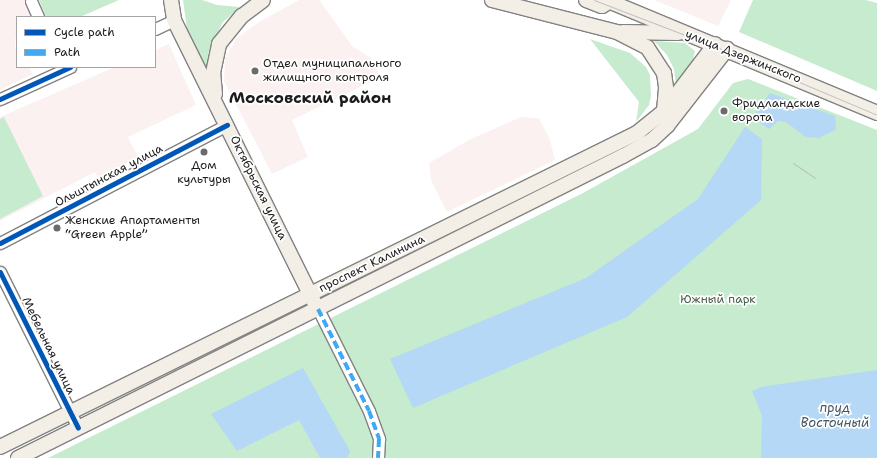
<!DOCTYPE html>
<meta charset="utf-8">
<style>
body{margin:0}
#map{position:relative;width:877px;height:458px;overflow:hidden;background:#fff;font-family:"Shantell Sans",sans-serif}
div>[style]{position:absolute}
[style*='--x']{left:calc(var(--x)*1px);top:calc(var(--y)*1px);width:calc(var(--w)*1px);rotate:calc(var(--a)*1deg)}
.built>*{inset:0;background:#fbf1f0}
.green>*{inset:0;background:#c6ebce}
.water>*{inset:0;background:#b4d8f5}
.roads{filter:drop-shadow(1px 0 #828282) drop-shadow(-1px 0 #828282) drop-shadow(0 1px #828282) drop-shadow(0 -1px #828282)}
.minor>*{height:11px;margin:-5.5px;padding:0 5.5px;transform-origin:5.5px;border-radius:5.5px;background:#fff}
.major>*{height:14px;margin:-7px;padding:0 7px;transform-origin:7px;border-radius:7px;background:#f3efe6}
.tram>*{height:1px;margin:-0.5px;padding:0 0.5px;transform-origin:0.5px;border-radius:0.5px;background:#bebebe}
.quiet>*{height:4px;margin-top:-2px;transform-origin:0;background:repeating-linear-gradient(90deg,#3fa9f5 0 8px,transparent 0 12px)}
.cycleway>*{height:5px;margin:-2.5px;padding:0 2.5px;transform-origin:2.5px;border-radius:2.5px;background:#0057b8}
.dots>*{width:11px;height:11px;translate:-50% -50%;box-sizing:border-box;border:2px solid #fff;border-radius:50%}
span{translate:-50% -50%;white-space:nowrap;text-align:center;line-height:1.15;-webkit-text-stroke:3.5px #fff;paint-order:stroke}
.street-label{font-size:12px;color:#1c1c1c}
.poi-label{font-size:12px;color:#1c1c1c}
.left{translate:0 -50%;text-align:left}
.park-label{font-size:12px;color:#475e4c}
.water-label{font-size:13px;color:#465867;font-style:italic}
.district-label{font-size:16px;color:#1c1c1c;font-weight:700}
.legend{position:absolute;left:16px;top:16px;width:140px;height:52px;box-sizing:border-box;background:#fff;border:1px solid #a4a4a4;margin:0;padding:5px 7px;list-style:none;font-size:12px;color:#1c1c1c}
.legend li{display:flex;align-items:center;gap:8px;height:20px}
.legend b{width:20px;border:1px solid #a4a4a4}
</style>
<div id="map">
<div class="built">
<i style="clip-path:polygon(0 0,25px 0,32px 17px,17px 17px,17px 38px,15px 39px,17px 67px,29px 67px,33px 74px,0 90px)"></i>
<i style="clip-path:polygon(299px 0,319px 0,353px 47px,371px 58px,381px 77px,292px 120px,308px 157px,272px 174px,224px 81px,225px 58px,237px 38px,259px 22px)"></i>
<i style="clip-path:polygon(654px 0,731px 0,718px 26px)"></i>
<i style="clip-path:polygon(169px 44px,196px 105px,128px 137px,138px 157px,98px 177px,95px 172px,0 221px,0 117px,115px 67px,155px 67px,155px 50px)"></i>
<i style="clip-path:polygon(521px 117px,539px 118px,550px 140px,555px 160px,447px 212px,431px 180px,429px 163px,469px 140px)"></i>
</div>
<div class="green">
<i style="clip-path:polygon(39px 0,119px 0,80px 17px,46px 17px)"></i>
<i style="clip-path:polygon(183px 0,202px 0,217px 5px,240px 7px,223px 22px,209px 50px,206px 70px,187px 29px)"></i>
<i style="clip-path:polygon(753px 0,866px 0,877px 3px,877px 91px,739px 32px)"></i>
<i style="clip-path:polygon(590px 39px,630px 53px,646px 67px,650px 75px,651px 96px,649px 105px,636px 122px,639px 102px)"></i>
<i style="clip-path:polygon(654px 41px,685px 43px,695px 51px,692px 64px,676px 85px,674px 69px,667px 55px)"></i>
<i style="clip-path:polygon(748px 79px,877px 130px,877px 458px,48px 458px,583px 193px,698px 129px,733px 83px)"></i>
<i style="clip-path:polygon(4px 117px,43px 196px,0 219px,0 119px)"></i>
</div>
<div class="water">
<i style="clip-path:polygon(770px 93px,835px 116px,836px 129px,819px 138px,806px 137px,786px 122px,778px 121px,769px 129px,752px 117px)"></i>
<i style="clip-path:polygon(745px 127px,762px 139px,761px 200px,627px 317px,413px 408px,390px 359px,586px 278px,698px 199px)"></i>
<i style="clip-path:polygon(303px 368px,350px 451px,347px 458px,320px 458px,299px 420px,237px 451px,211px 414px)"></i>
<i style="clip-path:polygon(877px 370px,877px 458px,761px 458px,762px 416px,752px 391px,761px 387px)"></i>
</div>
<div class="roads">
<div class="minor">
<i style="--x:31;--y:1;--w:17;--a:66"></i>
<i style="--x:155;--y:29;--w:21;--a:-25"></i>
<i style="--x:0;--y:99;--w:77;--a:-24.6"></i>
<i style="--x:0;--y:243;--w:256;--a:-27.5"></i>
<i style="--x:0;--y:272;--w:174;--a:63.4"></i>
<i style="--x:318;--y:309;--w:114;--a:63.4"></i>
<i style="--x:369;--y:411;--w:30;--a:70"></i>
<i style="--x:379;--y:439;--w:19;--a:93"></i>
</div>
<div class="major">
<i style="--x:171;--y:0;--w:20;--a:81"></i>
<i style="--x:174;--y:20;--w:315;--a:63.6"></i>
<i style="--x:492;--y:0;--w:129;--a:14.4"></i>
<i style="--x:617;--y:32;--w:34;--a:27"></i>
<i style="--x:647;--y:47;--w:31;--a:57"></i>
<i style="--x:664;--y:73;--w:15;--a:82"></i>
<i style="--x:666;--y:88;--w:22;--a:95"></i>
<i style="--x:586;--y:0;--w:17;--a:21"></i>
<i style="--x:602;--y:6;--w:9;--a:-32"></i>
<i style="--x:606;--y:0;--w:294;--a:22.6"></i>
<i style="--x:623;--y:32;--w:55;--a:1"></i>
<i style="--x:215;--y:94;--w:21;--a:-95"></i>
<i style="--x:213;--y:73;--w:30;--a:-78"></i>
<i style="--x:219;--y:44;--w:36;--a:-51"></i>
<i style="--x:242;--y:16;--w:26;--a:-37"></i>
<i style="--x:0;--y:447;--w:710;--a:-26.24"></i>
<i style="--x:637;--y:133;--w:35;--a:-39"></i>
<i style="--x:664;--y:111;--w:84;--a:-52.7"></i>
<i style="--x:18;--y:458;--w:676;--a:-26.53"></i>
<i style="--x:623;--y:156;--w:33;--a:-29"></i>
<i style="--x:652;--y:140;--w:21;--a:-43"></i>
<i style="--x:667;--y:126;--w:98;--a:-52.1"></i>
</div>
</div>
<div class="tram">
<i style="--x:594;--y:0;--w:129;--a:21"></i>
<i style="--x:714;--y:46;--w:177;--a:22.9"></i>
<i style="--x:793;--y:163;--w:27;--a:34"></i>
</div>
<div class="quiet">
<i style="--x:318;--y:309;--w:114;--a:63.4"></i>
<i style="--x:369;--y:411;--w:30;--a:70"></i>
<i style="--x:379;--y:439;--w:19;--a:93"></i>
</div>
<div class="cycleway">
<i style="--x:0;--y:99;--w:77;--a:-24.6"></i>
<i style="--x:0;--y:243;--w:256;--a:-27.5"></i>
<i style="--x:0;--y:272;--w:174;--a:63.4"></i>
</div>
<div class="dots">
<i style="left:255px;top:71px;background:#6b6b6b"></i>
<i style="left:724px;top:111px;background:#6b6b6b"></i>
<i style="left:204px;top:152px;background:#6b6b6b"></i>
<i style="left:57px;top:228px;background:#6b6b6b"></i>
</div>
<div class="street-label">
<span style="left:743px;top:57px;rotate:22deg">улица Дзержинского</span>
<span style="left:109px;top:176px;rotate:-28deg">Ольштынская улица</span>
<span style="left:258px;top:188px;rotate:64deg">Октябрьская улица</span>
<span style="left:372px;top:264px;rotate:-26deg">проспект Калинина</span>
<span style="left:48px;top:346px;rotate:64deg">Мебельная улица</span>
</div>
<div class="poi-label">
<span class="left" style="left:263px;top:71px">Отдел муниципального<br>жилищного контроля</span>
<span class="left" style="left:732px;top:111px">Фридландские<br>ворота</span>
<span style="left:204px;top:173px">Дом<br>культуры</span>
<span class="left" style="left:65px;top:228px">Женские Апартаменты<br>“Green Apple”</span>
</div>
<div class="park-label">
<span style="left:718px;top:300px">Южный парк</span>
</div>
<div class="water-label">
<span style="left:835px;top:416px">пруд<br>Восточный</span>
</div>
<div class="district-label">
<span style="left:310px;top:98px">Московский район</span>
</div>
<ul class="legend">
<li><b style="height:5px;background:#0057b8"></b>Cycle path</li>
<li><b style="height:5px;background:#3fa9f5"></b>Path</li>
</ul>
</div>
